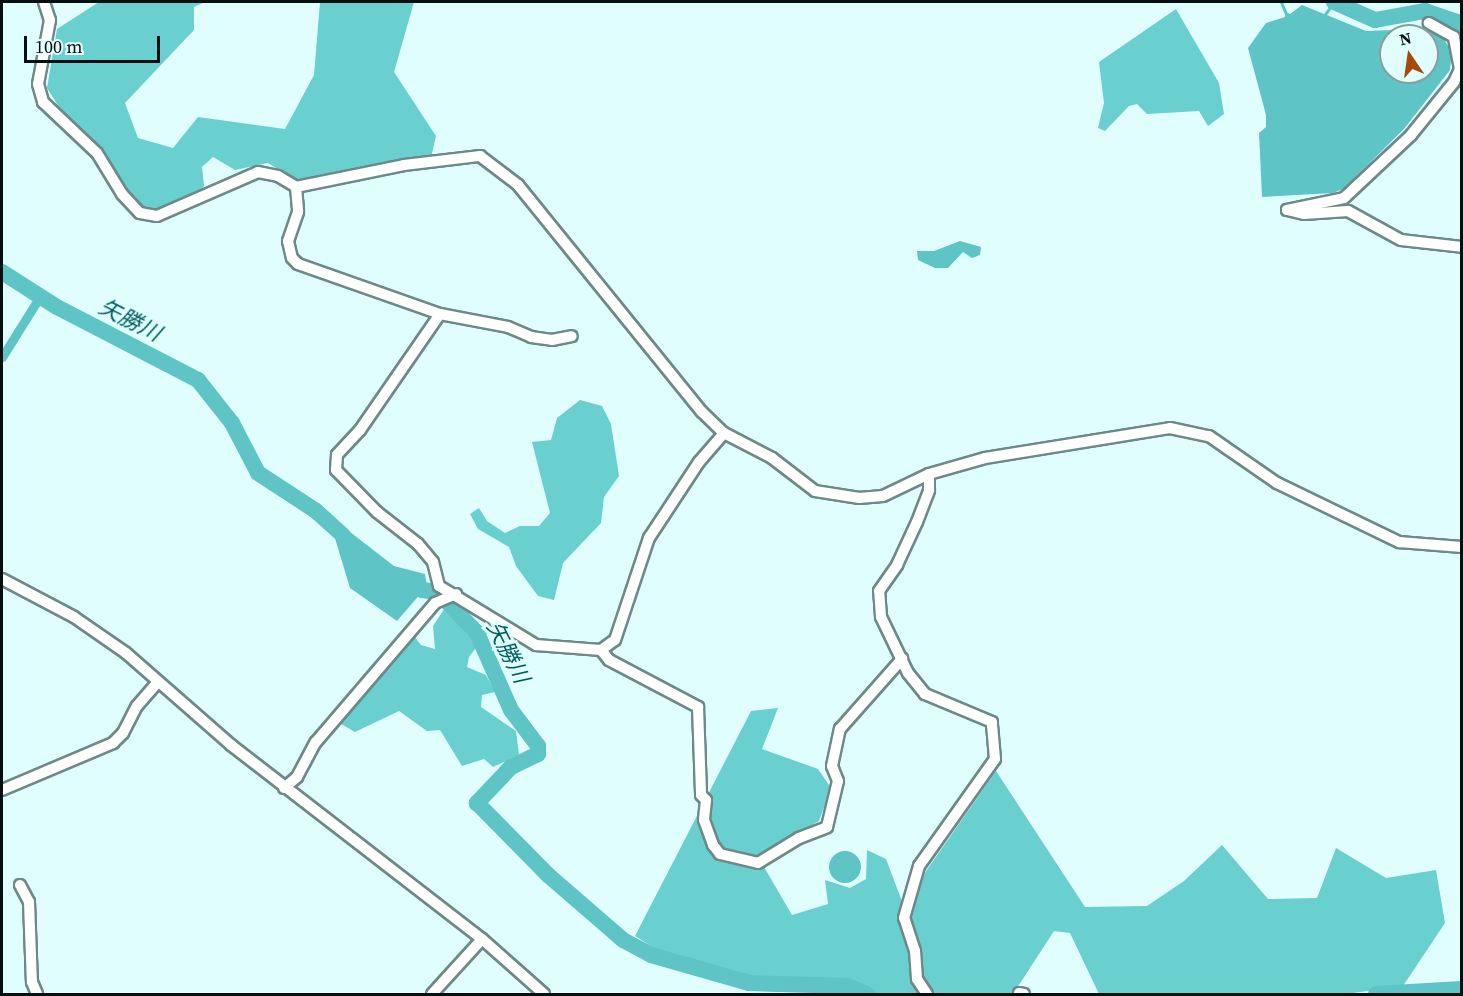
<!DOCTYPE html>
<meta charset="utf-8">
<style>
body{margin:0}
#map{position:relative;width:1463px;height:996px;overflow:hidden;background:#e0fefe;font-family:"Source Serif 4","Noto Sans JP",serif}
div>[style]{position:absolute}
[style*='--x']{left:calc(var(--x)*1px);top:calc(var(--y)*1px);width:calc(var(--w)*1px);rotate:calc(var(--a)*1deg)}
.forest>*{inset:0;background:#69cfcf}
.water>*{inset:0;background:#5ec4c5}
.round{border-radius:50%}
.stream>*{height:3px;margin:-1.5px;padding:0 1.5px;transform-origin:1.5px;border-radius:1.5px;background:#5ec4c5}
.canal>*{height:9px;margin:-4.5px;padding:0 4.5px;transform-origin:4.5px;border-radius:4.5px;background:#5ec4c5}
.river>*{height:16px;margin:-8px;padding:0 8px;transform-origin:8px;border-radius:8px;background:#5ec4c5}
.roads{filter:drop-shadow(2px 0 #6d8988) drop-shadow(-2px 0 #6d8988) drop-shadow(0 2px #6d8988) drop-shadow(0 -2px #6d8988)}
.minor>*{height:10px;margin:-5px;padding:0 5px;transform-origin:5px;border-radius:5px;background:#fff}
span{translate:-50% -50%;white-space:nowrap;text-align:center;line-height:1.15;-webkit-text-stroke:6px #e0fefe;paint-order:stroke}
.water-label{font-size:22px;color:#005e5f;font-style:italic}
.frame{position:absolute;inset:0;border:3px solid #060f0f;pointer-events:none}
.north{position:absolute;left:1379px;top:24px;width:60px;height:60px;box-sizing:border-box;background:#e0fefe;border:2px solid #899e9e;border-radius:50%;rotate:347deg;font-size:16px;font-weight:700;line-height:24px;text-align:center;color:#060f0f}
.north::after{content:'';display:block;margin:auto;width:21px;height:27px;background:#aa4809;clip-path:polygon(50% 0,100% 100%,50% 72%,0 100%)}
.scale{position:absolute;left:24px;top:36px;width:136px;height:27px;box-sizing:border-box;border:3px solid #060f0f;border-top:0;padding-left:8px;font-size:18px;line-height:21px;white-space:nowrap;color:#060f0f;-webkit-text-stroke:4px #e0fefe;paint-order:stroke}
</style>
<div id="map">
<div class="forest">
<i style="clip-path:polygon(99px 2px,205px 2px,194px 7px,194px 30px,125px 103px,138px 138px,173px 148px,198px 117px,285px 129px,314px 75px,320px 2px,414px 2px,394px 72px,436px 136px,431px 158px,299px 182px,268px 163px,235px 170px,213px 157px,202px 167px,204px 186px,193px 197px,156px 211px,143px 208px,128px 192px,104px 152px,64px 115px,47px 88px,57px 29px)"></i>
<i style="clip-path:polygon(1176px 9px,1219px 83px,1224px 114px,1208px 126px,1199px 111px,1147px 114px,1137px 104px,1129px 106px,1105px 131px,1098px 128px,1104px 103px,1099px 62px)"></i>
<i style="clip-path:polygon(580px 400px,602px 406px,611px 424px,619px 476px,604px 497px,601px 523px,563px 563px,554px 600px,538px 596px,516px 566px,509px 547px,478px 529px,470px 514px,479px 508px,487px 521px,505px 533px,520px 526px,539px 526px,550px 513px,532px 442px,551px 440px,557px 418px)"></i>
<i style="clip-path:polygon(450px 600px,488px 632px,469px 657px,467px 667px,486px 675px,495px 692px,482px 695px,481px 707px,516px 731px,519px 755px,493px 767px,484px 759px,462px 766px,440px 730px,427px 731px,399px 711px,355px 732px,341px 724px,413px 635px,421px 645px,435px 649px,433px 626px)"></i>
<i style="clip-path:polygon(778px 708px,762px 749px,818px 769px,831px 788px,819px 821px,763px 853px,764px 867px,792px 915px,828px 904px,825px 880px,850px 888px,866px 879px,867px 850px,886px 859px,903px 904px,996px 771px,1085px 907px,1147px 906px,1184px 881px,1222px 845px,1268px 899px,1317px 898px,1336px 848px,1386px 878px,1436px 870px,1445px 923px,1403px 986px,1346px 994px,1099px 994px,1070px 933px,1054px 931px,1013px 994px,868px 994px,855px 981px,748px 977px,662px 953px,635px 936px,751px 711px)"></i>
</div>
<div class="water">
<i style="clip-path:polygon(evenodd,1302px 5px,1366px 31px,1418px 29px,1442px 36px,1455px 57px,1451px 60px,1450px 70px,1404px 129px,1343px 189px,1333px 193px,1262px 197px,1259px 133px,1266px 127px,1266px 115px,1248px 48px,1266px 23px,1285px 17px,1286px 12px,1290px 14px,1302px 5px,1391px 36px,1427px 36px,1427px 72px,1391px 72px,1391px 36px)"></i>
<i style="clip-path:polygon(960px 241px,981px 247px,980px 255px,972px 258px,963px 252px,948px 268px,935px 268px,918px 260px,917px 251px,934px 251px)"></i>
<i style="clip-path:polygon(328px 515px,394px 566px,425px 574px,427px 586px,397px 621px,350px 588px)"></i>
<i class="round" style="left:829px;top:851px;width:32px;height:32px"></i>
</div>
<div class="stream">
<i style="--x:1281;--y:2;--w:15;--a:67"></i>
<i style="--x:1323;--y:17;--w:19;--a:-54"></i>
</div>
<div class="canal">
<i style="--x:2;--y:357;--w:70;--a:-57.9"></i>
</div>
<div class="river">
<i style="--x:1334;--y:2;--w:45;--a:23.7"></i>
<i style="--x:1375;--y:20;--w:51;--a:-10.2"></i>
<i style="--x:1425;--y:11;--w:39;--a:19"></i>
<i style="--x:2;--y:272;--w:65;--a:32.5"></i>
<i style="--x:57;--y:307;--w:159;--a:27.4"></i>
<i style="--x:198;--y:380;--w:55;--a:51.7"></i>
<i style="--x:232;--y:423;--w:56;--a:62.5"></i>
<i style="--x:258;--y:473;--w:69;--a:33.2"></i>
<i style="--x:316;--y:511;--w:36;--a:42"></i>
<i style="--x:403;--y:578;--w:22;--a:32"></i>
<i style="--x:422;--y:590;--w:16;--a:7"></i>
<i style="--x:438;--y:592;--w:57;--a:46.4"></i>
<i style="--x:477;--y:633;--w:84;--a:66.2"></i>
<i style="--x:511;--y:710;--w:45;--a:53.1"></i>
<i style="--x:538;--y:746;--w:8;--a:90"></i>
<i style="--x:538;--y:754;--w:30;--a:154"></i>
<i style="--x:511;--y:767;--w:50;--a:133.4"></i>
<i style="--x:477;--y:803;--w:101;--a:45.4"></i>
<i style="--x:548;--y:875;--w:99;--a:40.9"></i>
<i style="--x:623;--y:940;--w:32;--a:28"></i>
<i style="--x:651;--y:955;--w:102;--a:15.9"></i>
<i style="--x:749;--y:983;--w:98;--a:1.8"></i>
<i style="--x:847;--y:986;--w:22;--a:22"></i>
<i style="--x:1376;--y:994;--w:86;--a:-3.3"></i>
</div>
<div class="roads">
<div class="minor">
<i style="--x:44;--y:2;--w:19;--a:72"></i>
<i style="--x:50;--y:20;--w:65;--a:100.6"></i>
<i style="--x:38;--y:84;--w:19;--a:74"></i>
<i style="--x:43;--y:102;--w:74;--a:43.4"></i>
<i style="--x:97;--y:153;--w:48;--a:58.6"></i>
<i style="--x:122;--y:194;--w:26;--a:47"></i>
<i style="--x:140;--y:213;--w:17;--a:10"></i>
<i style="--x:157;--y:216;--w:110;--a:-23.5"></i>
<i style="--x:258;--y:172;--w:20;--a:11"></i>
<i style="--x:278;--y:176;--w:21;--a:31"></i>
<i style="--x:296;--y:187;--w:110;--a:-11.5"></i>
<i style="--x:404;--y:165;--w:77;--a:-6.8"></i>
<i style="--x:480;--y:156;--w:48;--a:37.3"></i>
<i style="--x:518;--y:185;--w:292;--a:51"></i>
<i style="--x:702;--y:412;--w:30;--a:44"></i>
<i style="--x:724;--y:433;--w:54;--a:27.5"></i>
<i style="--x:772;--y:458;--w:54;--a:37.5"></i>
<i style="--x:815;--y:491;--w:45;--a:9"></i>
<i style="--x:859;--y:498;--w:24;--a:-5"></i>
<i style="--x:883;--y:496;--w:51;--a:-25.6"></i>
<i style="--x:929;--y:474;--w:58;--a:-15.9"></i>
<i style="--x:985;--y:458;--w:187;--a:-9.2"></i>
<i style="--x:1170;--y:428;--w:40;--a:12"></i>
<i style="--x:1209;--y:436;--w:83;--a:34.7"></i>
<i style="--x:1277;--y:483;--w:136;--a:25.8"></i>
<i style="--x:1399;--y:542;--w:63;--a:4.5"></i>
<i style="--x:296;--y:187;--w:25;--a:85"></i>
<i style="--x:298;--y:212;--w:31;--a:109"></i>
<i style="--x:288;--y:241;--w:17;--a:77"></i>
<i style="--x:292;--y:258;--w:8;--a:45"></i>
<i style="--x:298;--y:264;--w:151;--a:19.4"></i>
<i style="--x:440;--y:314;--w:69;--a:10.8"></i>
<i style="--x:508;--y:327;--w:25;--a:23"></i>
<i style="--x:531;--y:337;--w:21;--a:8"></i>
<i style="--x:552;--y:340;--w:20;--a:-11"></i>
<i style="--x:1287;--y:210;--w:58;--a:-11.9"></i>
<i style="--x:1344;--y:198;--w:92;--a:-43.2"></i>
<i style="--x:1411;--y:135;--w:68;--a:-50.9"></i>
<i style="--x:1454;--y:82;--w:14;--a:-65"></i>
<i style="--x:1460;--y:69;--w:33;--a:-101"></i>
<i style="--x:1454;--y:37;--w:29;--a:-151"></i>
<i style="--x:1287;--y:210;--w:17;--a:13"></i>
<i style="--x:1304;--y:214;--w:44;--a:-3.9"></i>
<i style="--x:1348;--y:211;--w:60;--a:28.7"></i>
<i style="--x:1401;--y:240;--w:61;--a:6.5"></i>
<i style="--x:440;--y:314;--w:141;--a:124.6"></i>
<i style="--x:360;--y:430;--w:34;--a:133"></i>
<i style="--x:337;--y:455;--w:15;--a:94"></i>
<i style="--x:336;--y:470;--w:59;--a:45.7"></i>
<i style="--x:377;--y:512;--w:52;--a:38"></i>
<i style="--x:418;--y:544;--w:23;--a:50"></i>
<i style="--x:433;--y:562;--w:25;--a:76"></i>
<i style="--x:439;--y:586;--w:114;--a:31.3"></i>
<i style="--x:536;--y:645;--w:65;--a:4.4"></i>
<i style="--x:601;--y:650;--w:17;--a:-36"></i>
<i style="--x:615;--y:640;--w:108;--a:-71.6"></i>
<i style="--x:649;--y:538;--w:91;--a:-56.7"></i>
<i style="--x:699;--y:462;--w:38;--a:-49"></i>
<i style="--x:2;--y:579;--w:81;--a:27.8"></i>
<i style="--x:74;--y:617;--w:63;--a:34.7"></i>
<i style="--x:126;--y:653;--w:140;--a:41.2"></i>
<i style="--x:231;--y:745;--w:317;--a:37.7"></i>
<i style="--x:482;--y:939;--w:83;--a:41.6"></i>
<i style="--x:601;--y:650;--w:13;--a:51"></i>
<i style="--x:609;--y:660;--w:101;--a:27.8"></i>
<i style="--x:698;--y:707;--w:88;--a:88"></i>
<i style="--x:701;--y:795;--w:7;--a:45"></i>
<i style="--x:706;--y:800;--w:20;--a:96"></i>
<i style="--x:704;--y:820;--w:27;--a:70"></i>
<i style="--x:713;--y:845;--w:11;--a:52"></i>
<i style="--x:720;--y:854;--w:39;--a:13"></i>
<i style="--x:758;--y:863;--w:48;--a:-31.4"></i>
<i style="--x:799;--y:838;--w:30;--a:-21"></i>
<i style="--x:827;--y:827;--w:47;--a:-76.6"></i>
<i style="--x:838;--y:781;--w:16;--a:-112"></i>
<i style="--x:832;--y:766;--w:38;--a:-78"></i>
<i style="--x:840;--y:729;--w:94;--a:-48.5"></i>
<i style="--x:284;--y:788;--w:17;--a:-40"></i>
<i style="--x:297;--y:777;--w:40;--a:-62"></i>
<i style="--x:316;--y:742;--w:183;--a:-49.4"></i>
<i style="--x:435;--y:603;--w:23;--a:-23"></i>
<i style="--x:2;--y:790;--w:121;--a:-22.9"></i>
<i style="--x:113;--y:743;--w:14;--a:-45"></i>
<i style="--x:123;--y:733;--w:30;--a:-63"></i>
<i style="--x:137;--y:706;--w:30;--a:-49"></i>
<i style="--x:20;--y:885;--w:19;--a:62"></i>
<i style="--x:29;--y:902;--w:80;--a:87.9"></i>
<i style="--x:32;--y:982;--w:13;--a:67"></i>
<i style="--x:1019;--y:993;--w:5;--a:11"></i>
<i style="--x:432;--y:994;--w:74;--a:-47.7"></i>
<i style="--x:927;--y:994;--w:18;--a:-124"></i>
<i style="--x:917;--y:979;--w:28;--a:-94"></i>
<i style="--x:915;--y:951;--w:35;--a:-108"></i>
<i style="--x:904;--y:918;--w:54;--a:-73.9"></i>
<i style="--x:919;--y:866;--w:131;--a:-54.6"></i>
<i style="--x:995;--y:759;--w:37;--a:-95"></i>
<i style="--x:992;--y:722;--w:73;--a:-157.3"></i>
<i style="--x:925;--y:694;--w:27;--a:-129"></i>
<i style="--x:908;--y:673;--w:62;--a:-115.7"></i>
<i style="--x:881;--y:617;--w:26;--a:-94"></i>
<i style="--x:879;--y:591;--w:32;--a:-55"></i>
<i style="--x:897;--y:565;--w:47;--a:-65.1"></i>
<i style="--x:917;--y:522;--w:34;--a:-69"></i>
<i style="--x:929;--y:490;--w:16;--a:-90"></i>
</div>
</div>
<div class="water-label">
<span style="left:130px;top:320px;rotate:27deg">矢勝川</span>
<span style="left:508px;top:652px;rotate:63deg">矢勝川</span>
</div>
<div class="frame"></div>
<div class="north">N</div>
<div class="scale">100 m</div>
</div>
